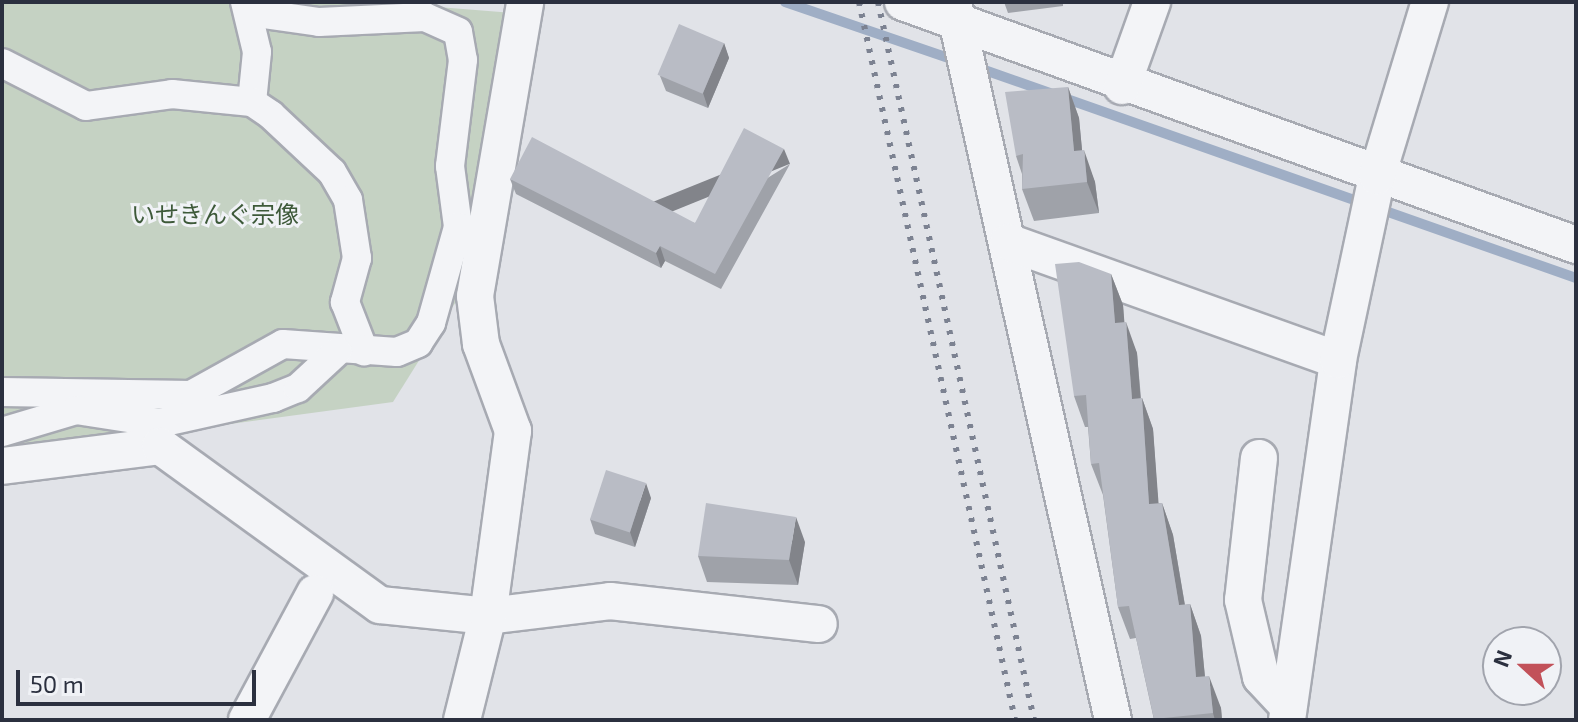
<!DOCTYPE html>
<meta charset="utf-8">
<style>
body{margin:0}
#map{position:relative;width:1578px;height:722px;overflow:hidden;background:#e1e3e8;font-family:"Exo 2","Noto Sans JP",sans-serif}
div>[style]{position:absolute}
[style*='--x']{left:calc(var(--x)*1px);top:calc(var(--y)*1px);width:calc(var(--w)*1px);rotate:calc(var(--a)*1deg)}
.green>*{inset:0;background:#c5d2c3}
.stream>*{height:10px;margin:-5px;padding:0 5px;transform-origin:5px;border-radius:5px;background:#9faec5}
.roads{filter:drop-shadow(2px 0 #a7aab2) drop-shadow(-2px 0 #a7aab2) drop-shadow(0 2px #a7aab2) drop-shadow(0 -2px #a7aab2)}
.pedestrian>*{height:28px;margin:-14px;padding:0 14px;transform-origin:14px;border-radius:14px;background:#f3f4f7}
.minor>*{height:36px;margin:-18px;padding:0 18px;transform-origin:18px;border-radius:18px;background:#f3f4f7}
.rail>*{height:6px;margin-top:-3px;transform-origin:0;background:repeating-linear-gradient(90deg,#7c8291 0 4px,transparent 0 12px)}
.wall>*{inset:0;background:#9fa2a9}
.shaded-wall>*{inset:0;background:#82848a;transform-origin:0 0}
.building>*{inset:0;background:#b9bcc5;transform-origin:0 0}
span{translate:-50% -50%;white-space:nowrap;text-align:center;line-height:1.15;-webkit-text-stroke:6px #f0f2f6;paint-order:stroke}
.park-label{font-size:24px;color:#3d5939}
.frame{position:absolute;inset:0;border:4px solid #2b303f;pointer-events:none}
.north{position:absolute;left:1482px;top:626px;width:80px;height:80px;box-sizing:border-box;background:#f0f2f6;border:2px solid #a1a4ad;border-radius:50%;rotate:291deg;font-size:22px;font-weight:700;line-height:32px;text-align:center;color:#2b303f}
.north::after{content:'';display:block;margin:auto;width:28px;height:36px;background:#c25159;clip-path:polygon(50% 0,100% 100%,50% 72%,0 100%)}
.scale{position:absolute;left:16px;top:670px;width:240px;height:36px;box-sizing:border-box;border:4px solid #2b303f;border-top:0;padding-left:10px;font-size:24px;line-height:28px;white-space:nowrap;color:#2b303f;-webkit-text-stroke:6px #f0f2f6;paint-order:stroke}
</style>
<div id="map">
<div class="green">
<i style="clip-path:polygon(2px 2px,375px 2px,513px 13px,462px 292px,393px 402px,2px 455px)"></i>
</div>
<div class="stream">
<i style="--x:785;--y:2;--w:182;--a:18.9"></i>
<i style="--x:976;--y:67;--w:636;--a:19.38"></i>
</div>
<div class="roads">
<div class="pedestrian">
<i style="--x:245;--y:2;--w:51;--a:76.5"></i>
<i style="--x:257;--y:52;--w:50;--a:95.7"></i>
<i style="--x:249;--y:12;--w:71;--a:8.1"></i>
<i style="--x:319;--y:22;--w:106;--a:-2.7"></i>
<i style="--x:425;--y:17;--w:36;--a:24"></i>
<i style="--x:458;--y:32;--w:28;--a:80"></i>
<i style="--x:463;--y:60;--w:107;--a:97"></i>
<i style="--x:450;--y:166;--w:62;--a:82.5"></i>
<i style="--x:2;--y:63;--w:94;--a:27.1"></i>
<i style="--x:86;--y:106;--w:87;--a:-7.9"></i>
<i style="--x:172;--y:94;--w:80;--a:5.7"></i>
<i style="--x:252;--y:102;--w:23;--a:34"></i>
<i style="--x:271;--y:115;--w:83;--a:43.1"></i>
<i style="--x:332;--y:172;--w:32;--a:60"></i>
<i style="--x:348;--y:200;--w:59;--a:81.2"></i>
<i style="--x:357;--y:258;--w:46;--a:105.3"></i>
<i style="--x:345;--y:302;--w:53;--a:68.8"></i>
<i style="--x:2;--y:392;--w:189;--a:0.9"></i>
<i style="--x:191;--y:395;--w:105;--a:-29"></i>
<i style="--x:283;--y:344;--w:114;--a:4"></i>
<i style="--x:397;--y:352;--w:23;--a:-23"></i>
<i style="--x:418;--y:343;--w:24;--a:-57"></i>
<i style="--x:431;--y:323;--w:100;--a:-74.3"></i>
<i style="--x:458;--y:227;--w:27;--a:13"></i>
<i style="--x:2;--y:432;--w:77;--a:-16.6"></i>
<i style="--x:76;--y:410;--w:85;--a:8.8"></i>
<i style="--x:160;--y:423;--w:116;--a:-12.5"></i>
<i style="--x:273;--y:398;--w:27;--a:-22"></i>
<i style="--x:298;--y:388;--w:54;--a:-42.8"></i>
</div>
<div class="minor">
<i style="--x:903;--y:2;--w:716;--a:19.85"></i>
<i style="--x:953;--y:2;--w:736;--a:77.44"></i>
<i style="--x:1122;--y:86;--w:89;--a:-70.3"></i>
<i style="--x:1008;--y:242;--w:350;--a:19.7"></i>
<i style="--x:1259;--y:458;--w:143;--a:96.4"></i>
<i style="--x:1243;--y:600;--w:79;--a:76.8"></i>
<i style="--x:1261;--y:677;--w:38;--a:47"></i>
<i style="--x:2;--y:466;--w:159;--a:-7.2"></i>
<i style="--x:160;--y:446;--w:271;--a:35.9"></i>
<i style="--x:380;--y:605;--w:109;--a:5.8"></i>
<i style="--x:488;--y:616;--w:123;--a:-7"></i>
<i style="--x:610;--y:601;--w:210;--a:6.3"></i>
<i style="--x:247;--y:720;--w:144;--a:-61.8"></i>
<i style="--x:462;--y:720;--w:107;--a:-76"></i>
<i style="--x:488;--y:616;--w:187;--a:-82.3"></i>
<i style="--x:513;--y:431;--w:93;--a:-110.2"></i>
<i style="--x:481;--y:344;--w:48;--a:-97.1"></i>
<i style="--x:475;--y:296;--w:298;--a:-80.3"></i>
<i style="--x:1287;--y:720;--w:364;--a:-81.9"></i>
<i style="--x:1338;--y:360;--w:188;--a:-78"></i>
<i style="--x:1377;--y:176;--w:182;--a:-73.1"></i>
</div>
</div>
<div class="rail">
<i style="--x:859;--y:2;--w:735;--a:77.74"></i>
<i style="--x:878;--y:2;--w:735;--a:77.74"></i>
</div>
<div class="wall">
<i style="clip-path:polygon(1004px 2px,1063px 2px,1063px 6px,1008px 13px)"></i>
<i style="clip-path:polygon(724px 43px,729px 58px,708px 108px,666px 91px,660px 76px)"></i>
<i style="clip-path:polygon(1068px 87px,1079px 118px,1082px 150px,1095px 182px,1099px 213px,1034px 221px,1022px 189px,1022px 174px,1016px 156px)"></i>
<i style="clip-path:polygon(790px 164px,721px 289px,665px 261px,661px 268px,516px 194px,510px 179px,695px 223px)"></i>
<i style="clip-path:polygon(1111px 274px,1123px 305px,1124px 322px,1137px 353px,1141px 398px,1142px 398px,1153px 429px,1158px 503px,1162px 503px,1173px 535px,1185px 605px,1190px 604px,1201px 636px,1205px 677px,1221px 708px,1222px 720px,1154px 720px,1136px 638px,1130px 639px,1118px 607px,1103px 495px,1091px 464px,1088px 427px,1085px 427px,1074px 396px)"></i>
<i style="clip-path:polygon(651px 498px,635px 547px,595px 534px,590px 519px)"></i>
<i style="clip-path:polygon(805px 542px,798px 585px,707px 582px,698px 556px)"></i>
</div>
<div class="shaded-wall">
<i style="clip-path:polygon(724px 43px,729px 58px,708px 108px,703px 93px)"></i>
<i style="clip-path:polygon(1068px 87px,1079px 118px,1085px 182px,1074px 151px)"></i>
<i style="left:784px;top:149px;width:16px;height:143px;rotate:68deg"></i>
<i style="clip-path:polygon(1084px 150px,1095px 182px,1099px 213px,1087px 182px)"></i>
<i style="clip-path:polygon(660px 246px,665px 261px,661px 268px,656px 253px)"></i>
<i style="clip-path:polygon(1111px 274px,1123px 305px,1127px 354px,1115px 323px)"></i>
<i style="clip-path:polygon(1126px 322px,1137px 353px,1143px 430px,1132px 399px)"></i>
<i style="clip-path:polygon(1142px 398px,1153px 429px,1161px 536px,1149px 504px)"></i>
<i style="clip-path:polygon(646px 483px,651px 498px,635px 547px,630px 532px)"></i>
<i style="clip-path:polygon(1162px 503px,1173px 535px,1190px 636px,1179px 605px)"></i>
<i style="clip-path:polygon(796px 517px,805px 542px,798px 585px,789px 560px)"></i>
<i style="clip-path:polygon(1190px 604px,1201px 636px,1208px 709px,1196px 677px)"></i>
<i style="clip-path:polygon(1209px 676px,1221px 708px,1222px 720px,1215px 720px,1213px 713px)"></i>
</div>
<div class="building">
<i style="left:679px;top:24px;width:49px;height:55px;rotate:23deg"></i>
<i style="clip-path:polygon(1068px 87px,1074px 151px,1084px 150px,1087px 182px,1022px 189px,1023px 154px,1016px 156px,1005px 92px)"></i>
<i style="clip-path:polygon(744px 128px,784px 149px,715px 274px,660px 246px,656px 253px,510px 179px,532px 137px,695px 223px)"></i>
<i style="clip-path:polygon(1079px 262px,1111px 274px,1115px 323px,1126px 322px,1132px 399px,1142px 398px,1149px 504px,1162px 503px,1179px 605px,1190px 604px,1196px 677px,1209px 676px,1213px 713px,1154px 719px,1129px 606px,1118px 607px,1099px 463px,1091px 464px,1086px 395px,1074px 396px,1055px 264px)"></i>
<i style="left:606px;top:470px;width:42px;height:52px;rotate:18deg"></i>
<i style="clip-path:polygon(706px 503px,796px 517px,789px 560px,698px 556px)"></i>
</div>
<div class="park-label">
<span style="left:215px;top:214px">いせきんぐ宗像</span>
</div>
<div class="frame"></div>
<div class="north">N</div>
<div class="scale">50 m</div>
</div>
